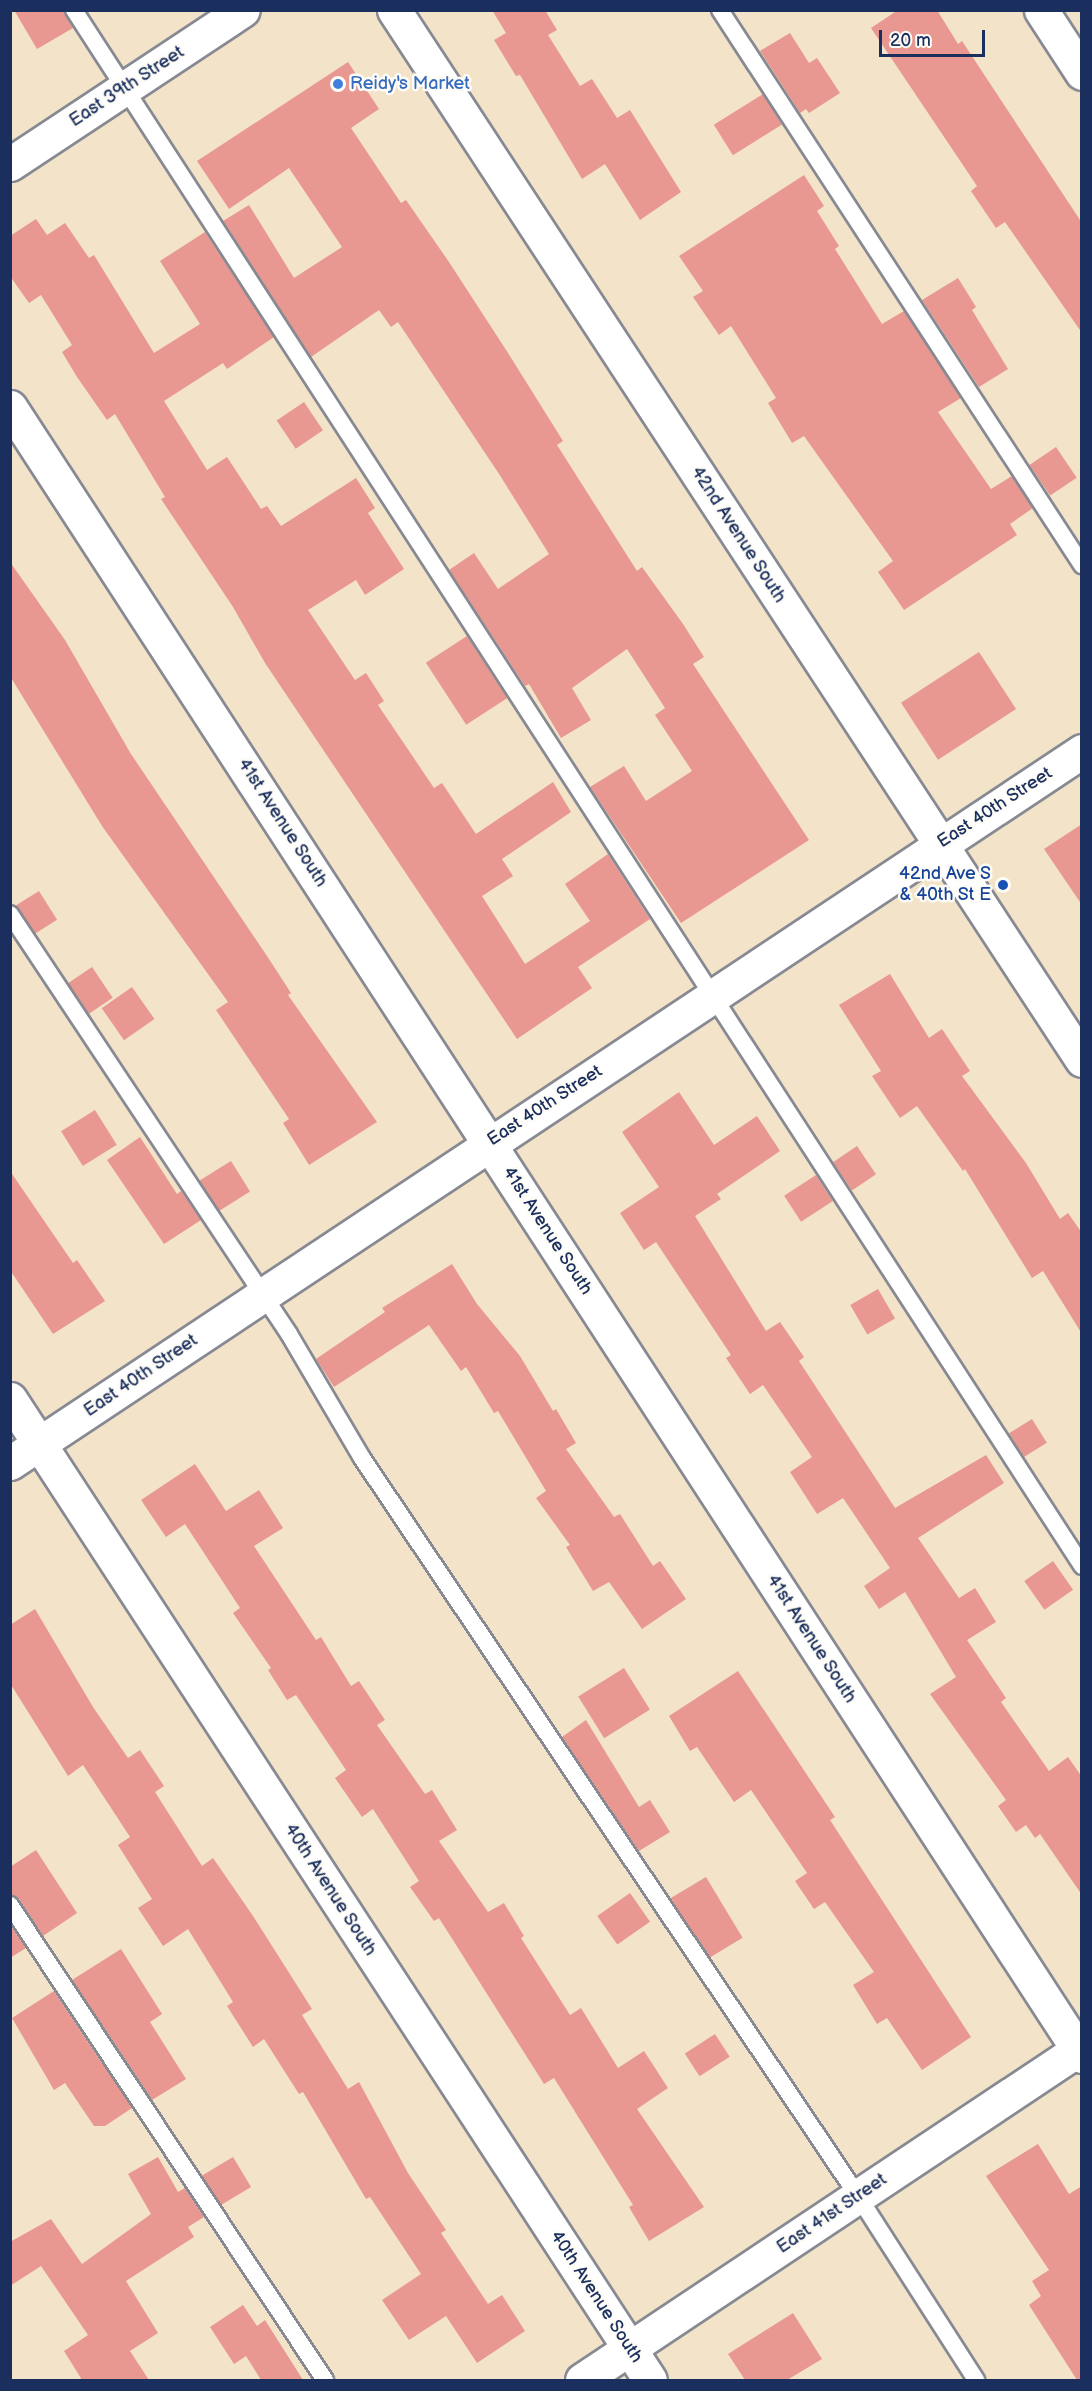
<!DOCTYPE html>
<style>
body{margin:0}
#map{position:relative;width:1092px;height:2391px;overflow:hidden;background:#f3e3c8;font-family:"Balsamiq Sans",sans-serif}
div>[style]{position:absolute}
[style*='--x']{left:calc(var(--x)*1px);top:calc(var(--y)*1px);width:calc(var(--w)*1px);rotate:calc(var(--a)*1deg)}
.building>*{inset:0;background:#e89890;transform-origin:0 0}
.roads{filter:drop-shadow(2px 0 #878993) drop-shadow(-2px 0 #878993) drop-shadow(0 2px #878993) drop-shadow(0 -2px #878993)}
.service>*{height:16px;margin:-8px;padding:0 8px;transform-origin:8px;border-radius:8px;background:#fff}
.minor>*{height:33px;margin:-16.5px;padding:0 16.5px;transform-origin:16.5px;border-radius:16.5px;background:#fff}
.tertiary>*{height:33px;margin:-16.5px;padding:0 16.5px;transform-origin:16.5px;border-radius:16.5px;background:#fff}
.dots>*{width:16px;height:16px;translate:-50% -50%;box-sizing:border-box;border:3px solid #fdfcf7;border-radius:50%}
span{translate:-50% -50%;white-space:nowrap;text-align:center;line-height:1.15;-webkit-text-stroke:5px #fdfcf7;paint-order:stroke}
.shop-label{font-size:18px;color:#366cbe}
.left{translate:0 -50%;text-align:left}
.street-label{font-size:18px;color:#1b2f5e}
.transit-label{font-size:18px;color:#164399}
.right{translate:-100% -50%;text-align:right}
.frame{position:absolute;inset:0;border:12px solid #1b2f5e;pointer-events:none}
.scale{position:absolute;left:879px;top:30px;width:106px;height:27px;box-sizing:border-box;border:3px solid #1b2f5e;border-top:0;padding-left:8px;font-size:18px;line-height:21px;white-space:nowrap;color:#1b2f5e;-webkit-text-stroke:4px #fdfcf7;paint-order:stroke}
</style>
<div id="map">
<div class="building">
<i style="clip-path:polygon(14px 10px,64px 10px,73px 28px,37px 49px)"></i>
<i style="clip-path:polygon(492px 10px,545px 10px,557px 30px,548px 35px,580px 86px,592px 79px,617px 118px,630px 110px,681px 192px,640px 220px,605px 164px,582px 179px,520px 75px,516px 76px,494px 40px,506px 33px)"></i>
<i style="clip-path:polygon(898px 10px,937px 10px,958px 44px,962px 41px,1082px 223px,1082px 333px,1005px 222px,996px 228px,971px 191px,977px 186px,871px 28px)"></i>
<i style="clip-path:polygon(790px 33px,809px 63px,817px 58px,840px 93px,809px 113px,806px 109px,800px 113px,760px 51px)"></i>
<i style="clip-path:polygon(348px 62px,379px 109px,351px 128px,401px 203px,406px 200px,449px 262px,508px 353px,563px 441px,557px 445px,637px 571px,642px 567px,683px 624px,704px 657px,693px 664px,809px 840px,681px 923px,590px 787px,624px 766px,646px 801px,692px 771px,655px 715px,665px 708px,627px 649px,572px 688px,591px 720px,561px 738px,529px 684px,525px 686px,449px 570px,474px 553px,498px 589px,549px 554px,501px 477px,398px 322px,391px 327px,379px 310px,311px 357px,223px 221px,249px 205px,294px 278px,342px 247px,289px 168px,229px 209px,197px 161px)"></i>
<i style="left:763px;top:94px;width:36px;height:58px;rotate:58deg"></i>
<i style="clip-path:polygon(804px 175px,824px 206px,817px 211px,839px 246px,835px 249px,882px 324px,904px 311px,961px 398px,938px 412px,991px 489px,1012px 476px,1033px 508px,1010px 524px,1017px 535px,904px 610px,878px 572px,893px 561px,804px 436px,792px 443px,768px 403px,776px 398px,731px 326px,719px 335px,693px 297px,703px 291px,679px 256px)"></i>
<i style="clip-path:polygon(36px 219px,47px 235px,65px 223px,89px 258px,94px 255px,154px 353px,200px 324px,160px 261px,205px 232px,274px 337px,227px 369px,223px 363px,164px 401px,207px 470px,227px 457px,261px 509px,267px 506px,281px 526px,356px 478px,375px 508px,368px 513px,404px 569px,365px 595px,356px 580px,308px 610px,355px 680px,366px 673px,384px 701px,378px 705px,434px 788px,442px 783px,476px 834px,553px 782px,571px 812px,502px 859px,513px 876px,482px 896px,525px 964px,590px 921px,565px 884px,608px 854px,650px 919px,578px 967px,592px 988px,517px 1039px,265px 663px,233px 607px,161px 499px,165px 497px,115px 414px,107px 420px,77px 377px,62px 352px,72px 345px,41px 295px,29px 303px,10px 276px,10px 236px)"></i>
<i style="clip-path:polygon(958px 278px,976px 307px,972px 310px,1008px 369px,979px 387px,922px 300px)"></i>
<i style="left:304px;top:402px;width:34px;height:33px;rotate:56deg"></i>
<i style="left:1056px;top:447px;width:37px;height:32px;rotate:56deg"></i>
<i style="clip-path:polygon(10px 562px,65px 640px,131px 754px,267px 956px,291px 993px,288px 995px,377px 1122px,309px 1165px,283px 1123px,289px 1119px,216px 1010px,228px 1002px,102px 826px,10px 676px)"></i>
<i style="left:467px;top:636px;width:74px;height:49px;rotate:57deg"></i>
<i style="left:979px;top:652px;width:68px;height:93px;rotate:57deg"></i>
<i style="clip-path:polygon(1082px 824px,1082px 905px,1044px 849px)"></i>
<i style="left:39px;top:891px;width:34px;height:27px;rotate:58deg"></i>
<i style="left:92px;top:967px;width:37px;height:29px;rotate:56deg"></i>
<i style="clip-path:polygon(890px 974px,929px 1038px,942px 1029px,970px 1071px,962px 1076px,1026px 1163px,1060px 1219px,1068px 1213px,1082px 1233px,1082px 1334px,1043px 1271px,1032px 1278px,965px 1169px,963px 1171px,917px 1106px,900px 1118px,872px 1076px,881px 1071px,839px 1005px)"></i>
<i style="left:132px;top:987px;width:39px;height:37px;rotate:55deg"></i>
<i style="clip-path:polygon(679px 1092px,714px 1145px,757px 1116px,780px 1151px,717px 1194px,721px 1199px,695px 1216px,766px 1331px,780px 1322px,804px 1357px,799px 1361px,895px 1508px,986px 1455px,1004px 1483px,918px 1538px,959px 1598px,975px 1588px,996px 1622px,967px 1640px,1006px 1698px,1001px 1702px,1049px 1771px,1068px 1757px,1082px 1777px,1082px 1895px,1040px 1834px,1035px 1838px,1026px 1825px,1016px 1832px,998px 1806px,1006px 1800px,930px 1694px,956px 1677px,905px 1592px,879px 1609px,864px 1586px,890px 1568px,843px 1498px,817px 1514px,790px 1472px,812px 1457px,763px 1385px,750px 1394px,726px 1358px,731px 1355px,656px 1242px,644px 1250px,620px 1213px,659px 1187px,622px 1132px)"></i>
<i style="left:95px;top:1110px;width:41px;height:40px;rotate:58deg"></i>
<i style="clip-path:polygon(140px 1137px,177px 1194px,181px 1191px,201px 1220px,164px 1244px,107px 1160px)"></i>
<i style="left:857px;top:1146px;width:34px;height:29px;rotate:56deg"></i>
<i style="left:231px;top:1161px;width:36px;height:37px;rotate:58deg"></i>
<i style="clip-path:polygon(10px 1171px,73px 1263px,77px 1260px,105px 1301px,53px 1334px,10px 1270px)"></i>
<i style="left:816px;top:1175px;width:31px;height:38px;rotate:57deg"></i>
<i style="clip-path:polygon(452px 1264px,477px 1304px,520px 1356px,553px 1411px,556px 1409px,576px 1443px,566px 1449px,614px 1517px,620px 1514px,653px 1566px,660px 1561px,686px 1599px,642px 1629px,609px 1582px,593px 1591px,566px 1547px,570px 1545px,536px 1498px,546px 1491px,498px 1411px,494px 1413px,466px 1367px,461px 1371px,429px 1325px,334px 1387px,316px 1359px,385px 1312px,382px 1308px)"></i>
<i style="left:878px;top:1289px;width:34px;height:32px;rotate:60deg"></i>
<i style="left:1032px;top:1419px;width:28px;height:27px;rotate:58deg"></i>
<i style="clip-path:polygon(195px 1464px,226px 1511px,259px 1490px,283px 1528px,254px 1546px,316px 1640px,321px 1637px,351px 1686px,359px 1681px,385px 1720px,377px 1725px,425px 1794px,432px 1790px,457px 1830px,439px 1841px,488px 1912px,504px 1903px,524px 1936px,521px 1938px,570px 2015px,581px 2008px,618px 2068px,644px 2051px,668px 2088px,637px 2109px,704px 2207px,649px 2241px,629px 2207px,633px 2205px,554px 2078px,544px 2084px,439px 1918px,434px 1921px,410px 1887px,419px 1881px,373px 1809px,362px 1817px,335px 1778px,346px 1770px,296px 1695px,287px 1700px,268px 1670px,271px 1668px,233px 1613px,240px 1608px,185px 1524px,166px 1537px,141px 1500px)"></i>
<i style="left:1053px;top:1561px;width:35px;height:35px;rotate:55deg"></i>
<i style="clip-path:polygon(35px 1609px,93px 1707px,128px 1758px,140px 1750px,164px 1786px,155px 1792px,202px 1866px,213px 1858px,253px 1916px,312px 2009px,302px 2015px,348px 2089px,359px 2082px,408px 2173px,446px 2230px,441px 2233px,488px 2304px,502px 2295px,525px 2331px,477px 2363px,446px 2316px,409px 2340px,382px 2300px,421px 2274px,370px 2197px,366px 2199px,303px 2092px,299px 2094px,264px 2039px,253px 2047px,227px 2006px,233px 2002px,188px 1929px,163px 1946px,138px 1908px,152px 1899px,118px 1845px,130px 1837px,83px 1765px,68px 1776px,10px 1683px,10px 1625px)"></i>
<i style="left:624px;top:1668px;width:49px;height:54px;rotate:58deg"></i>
<i style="clip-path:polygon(738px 1671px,835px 1817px,830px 1820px,971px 2037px,922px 2070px,887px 2018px,877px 2024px,853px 1985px,874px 1972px,825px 1902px,814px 1909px,795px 1881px,807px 1873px,751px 1790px,734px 1802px,697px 1747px,690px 1751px,669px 1716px)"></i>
<i style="clip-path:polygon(586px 1720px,639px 1807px,650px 1800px,670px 1832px,639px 1851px,562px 1737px)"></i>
<i style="clip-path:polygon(36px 1850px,77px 1913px,43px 1936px,19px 1899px,10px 1895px,10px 1867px)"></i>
<i style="left:706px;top:1877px;width:71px;height:41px;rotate:59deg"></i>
<i style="left:630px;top:1893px;width:35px;height:40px;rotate:55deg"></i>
<i style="clip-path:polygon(10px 1925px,26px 1948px,10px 1958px)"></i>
<i style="clip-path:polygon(121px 1949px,162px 2014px,150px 2022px,186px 2079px,152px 2100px,72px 1980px)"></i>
<i style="clip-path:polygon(54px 1991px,132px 2108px,105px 2126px,94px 2126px,65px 2083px,54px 2090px,12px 2018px)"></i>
<i style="left:715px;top:2034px;width:27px;height:36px;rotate:57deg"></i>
<i style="clip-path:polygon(1038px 2144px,1069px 2194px,1082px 2186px,1082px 2380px,1077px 2380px,1029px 2305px,1041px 2296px,1032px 2281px,1049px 2270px,986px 2176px)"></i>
<i style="clip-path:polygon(158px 2157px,178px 2192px,185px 2188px,204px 2217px,188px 2227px,194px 2237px,126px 2281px,158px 2333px,130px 2351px,149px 2380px,82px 2380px,64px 2351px,88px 2335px,41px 2266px,10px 2286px,10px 2242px,51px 2219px,82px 2264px,151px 2214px,128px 2174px)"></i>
<i style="left:233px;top:2157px;width:35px;height:36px;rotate:59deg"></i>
<i style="clip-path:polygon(243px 2305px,257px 2326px,265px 2320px,303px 2380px,261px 2380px,246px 2356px,234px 2364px,210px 2327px)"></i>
<i style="clip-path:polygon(793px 2313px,822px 2359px,787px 2380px,745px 2380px,728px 2354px)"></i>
</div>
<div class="roads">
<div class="service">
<i style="--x:74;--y:10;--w:1854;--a:57.06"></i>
<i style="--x:720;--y:10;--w:663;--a:56.89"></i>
<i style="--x:10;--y:914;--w:504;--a:56.4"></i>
<i style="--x:289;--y:1334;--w:144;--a:59.5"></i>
<i style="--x:362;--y:1458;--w:889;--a:56.1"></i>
<i style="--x:858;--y:2196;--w:219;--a:57.3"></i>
<i style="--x:10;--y:1905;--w:570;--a:56.45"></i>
</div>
<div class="minor">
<i style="--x:1041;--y:10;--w:75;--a:56.9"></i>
<i style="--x:10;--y:164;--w:279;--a:-33.5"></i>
<i style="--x:10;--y:407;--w:1967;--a:56.97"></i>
<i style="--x:10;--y:1399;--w:1171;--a:56.88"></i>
<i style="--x:10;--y:1463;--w:1287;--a:-33.59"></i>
<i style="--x:582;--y:2380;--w:601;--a:-33.66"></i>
</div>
<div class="tertiary">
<i style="--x:394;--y:10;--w:1255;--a:56.77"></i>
</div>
</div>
<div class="dots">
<i style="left:338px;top:84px;background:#3f7fe0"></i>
<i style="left:1003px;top:885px;background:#1a4fb4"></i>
</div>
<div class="shop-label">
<span class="left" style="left:350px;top:84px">Reidy's Market</span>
</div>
<div class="street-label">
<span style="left:127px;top:87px;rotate:-33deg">East 39th Street</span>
<span style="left:738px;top:535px;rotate:57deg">42nd Avenue South</span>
<span style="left:995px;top:808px;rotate:-33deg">East 40th Street</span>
<span style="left:282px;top:823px;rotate:57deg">41st Avenue South</span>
<span style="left:545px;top:1106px;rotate:-33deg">East 40th Street</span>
<span style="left:547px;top:1231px;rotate:57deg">41st Avenue South</span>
<span style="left:141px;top:1376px;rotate:-34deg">East 40th Street</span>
<span style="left:811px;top:1639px;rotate:57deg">41st Avenue South</span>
<span style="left:330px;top:1890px;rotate:57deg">40th Avenue South</span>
<span style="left:832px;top:2214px;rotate:-34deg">East 41st Street</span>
<span style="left:596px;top:2297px;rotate:57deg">40th Avenue South</span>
</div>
<div class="transit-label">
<span class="right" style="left:991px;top:885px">42nd Ave S<br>&amp; 40th St E</span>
</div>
<div class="frame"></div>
<div class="scale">20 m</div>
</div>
